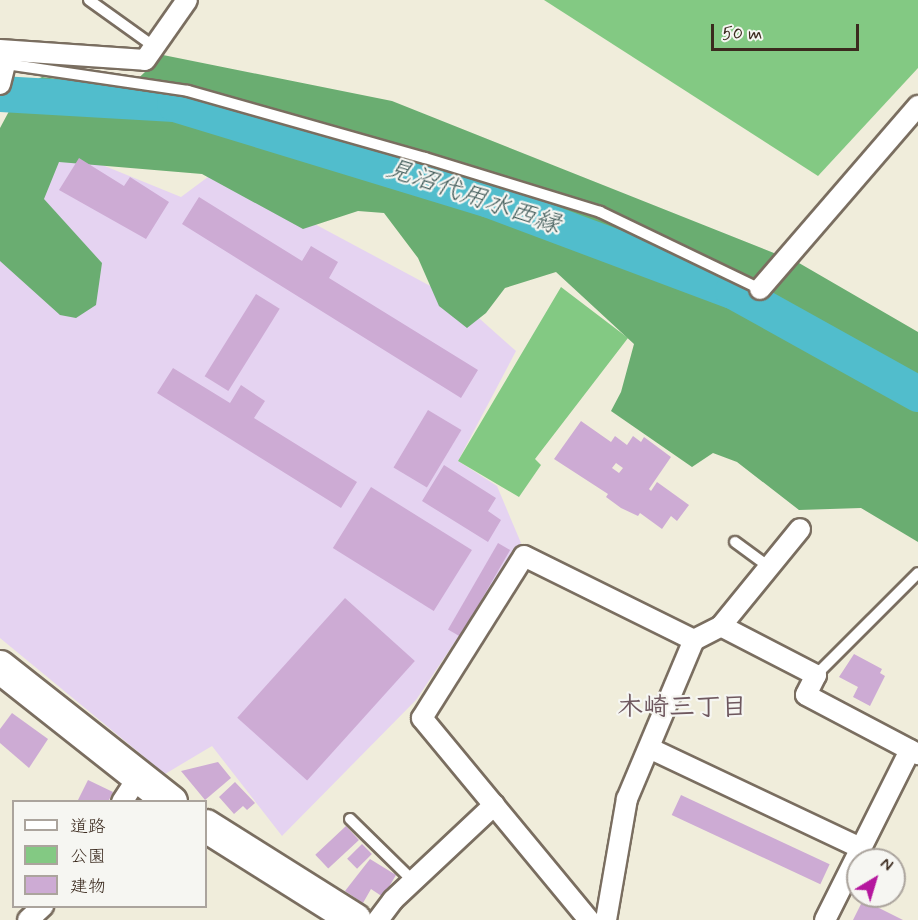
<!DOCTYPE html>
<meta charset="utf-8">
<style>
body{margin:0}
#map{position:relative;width:918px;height:920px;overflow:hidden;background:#f0eddb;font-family:Mynerve,"Klee One",sans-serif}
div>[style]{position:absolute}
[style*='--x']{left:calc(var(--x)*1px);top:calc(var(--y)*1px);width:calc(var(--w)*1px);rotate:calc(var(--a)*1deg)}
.built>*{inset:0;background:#e5d3f1}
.green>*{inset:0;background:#83c983}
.forest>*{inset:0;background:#6aad71}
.river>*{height:36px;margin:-18px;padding:0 18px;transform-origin:18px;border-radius:18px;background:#51bdcc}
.building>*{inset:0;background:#cdabd4;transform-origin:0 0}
.roads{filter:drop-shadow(2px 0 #7a6e60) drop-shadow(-2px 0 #7a6e60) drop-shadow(0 2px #7a6e60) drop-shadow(0 -2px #7a6e60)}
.lane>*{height:10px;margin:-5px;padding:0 5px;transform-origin:5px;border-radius:5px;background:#fff}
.street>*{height:20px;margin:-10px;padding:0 10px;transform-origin:10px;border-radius:10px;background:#fff}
.primary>*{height:32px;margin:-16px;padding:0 16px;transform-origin:16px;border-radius:16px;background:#fff}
span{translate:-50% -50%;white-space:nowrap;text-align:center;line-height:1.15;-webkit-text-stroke:4.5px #f6f6f2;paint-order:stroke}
.water-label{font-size:26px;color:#435d5b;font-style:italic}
.neighbourhood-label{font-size:26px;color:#6e575e;font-weight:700}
.legend{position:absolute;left:12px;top:800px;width:195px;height:108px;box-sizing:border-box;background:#f6f6f2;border:2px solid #aba49d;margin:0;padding:8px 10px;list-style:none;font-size:18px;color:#3b2a1e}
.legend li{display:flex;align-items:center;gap:12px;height:30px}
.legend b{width:30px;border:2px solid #aba49d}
.north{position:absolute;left:846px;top:848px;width:60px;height:60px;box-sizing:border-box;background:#f6f6f2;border:2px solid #aba49d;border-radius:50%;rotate:38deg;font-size:16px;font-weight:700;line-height:24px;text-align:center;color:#3b2a1e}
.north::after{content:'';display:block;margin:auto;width:21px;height:27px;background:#b5179e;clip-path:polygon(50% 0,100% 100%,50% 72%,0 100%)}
.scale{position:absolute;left:711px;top:24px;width:148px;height:27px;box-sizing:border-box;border:3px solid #3b2a1e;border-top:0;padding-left:8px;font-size:18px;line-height:21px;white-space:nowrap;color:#3b2a1e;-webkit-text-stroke:4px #f6f6f2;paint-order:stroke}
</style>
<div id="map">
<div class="built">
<i style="clip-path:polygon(9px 127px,181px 197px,216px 171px,462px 303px,516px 351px,458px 461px,497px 486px,521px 543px,416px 700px,282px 836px,212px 746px,165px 774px,0 638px,0 146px)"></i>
</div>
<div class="green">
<i style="clip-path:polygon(544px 0,918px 0,918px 68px,818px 176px)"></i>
<i style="clip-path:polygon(561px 287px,628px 338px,535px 459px,541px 465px,519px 497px,458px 461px)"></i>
</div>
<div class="forest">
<i style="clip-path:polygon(163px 55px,392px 101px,799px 263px,918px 332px,918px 542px,861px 508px,799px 510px,737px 462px,713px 453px,692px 467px,611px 411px,621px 392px,634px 344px,556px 272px,505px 288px,486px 313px,467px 328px,439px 306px,418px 258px,384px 213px,358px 211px,303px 229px,202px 174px,59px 162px,44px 199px,102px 263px,96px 305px,76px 318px,60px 315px,0 261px,0 128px,22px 87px,42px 77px,128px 88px)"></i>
</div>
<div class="river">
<i style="--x:0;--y:94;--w:175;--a:3.3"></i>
<i style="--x:175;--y:104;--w:328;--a:17"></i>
<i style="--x:489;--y:200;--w:260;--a:20.5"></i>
<i style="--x:733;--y:291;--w:212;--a:29.1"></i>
</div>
<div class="building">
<i style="clip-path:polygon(79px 158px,124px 186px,130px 177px,169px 202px,146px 239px,59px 190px)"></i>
<i style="clip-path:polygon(199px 197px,302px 261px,311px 246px,338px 262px,329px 278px,478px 370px,461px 398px,182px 224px)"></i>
<i style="left:256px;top:294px;width:28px;height:97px;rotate:32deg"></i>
<i style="clip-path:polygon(173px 368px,230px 403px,241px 385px,265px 401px,254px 418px,357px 482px,341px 508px,157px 393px)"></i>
<i style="left:428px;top:410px;width:39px;height:67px;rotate:31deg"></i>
<i style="clip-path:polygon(evenodd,581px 421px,611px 442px,615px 436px,627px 445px,633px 436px,641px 442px,644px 437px,671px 457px,649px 489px,651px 491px,657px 482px,689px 505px,677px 521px,671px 516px,662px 529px,640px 513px,638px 516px,621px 508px,606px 497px,608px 494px,554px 459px,581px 421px,616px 463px,623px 468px,619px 473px,612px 468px,616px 463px)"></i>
<i style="clip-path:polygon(444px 465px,496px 498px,488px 511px,501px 520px,488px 542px,422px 501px)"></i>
<i style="left:371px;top:487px;width:119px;height:72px;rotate:32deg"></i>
<i style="left:498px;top:543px;width:14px;height:100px;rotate:30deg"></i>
<i style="left:345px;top:598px;width:94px;height:161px;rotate:42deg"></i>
<i style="clip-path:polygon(854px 654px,882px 669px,880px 673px,885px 676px,870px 706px,853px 697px,858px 687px,839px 677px)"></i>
<i style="clip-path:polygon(12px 713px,48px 739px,29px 768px,0 743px,0 729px)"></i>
<i style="clip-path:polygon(218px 762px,231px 778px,205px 800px,181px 771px)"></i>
<i style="clip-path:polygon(88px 780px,113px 792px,108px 802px,77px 802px)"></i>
<i style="clip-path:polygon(235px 782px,255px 803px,247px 810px,243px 806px,234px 814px,219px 797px)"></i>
<i style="left:681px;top:795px;width:164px;height:22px;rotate:25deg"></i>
<i style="left:346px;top:826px;width:19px;height:42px;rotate:47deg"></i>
<i style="left:362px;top:844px;width:14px;height:21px;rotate:45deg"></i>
<i style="clip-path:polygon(370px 859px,396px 875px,383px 897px,371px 889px,363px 903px,345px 891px)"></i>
<i style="clip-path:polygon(863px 900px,903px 920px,853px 920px)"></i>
</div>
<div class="roads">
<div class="lane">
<i style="--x:89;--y:0;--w:82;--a:35.6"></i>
<i style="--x:6;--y:64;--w:184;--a:8.4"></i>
<i style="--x:188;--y:91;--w:246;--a:15.8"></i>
<i style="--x:425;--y:158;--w:183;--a:17.1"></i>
<i style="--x:600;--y:212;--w:178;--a:25.7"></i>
<i style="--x:735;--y:542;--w:42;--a:36.3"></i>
<i style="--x:816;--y:675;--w:144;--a:-45"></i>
<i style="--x:350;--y:819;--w:88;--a:44.5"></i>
</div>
<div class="street">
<i style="--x:0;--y:50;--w:145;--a:3.9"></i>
<i style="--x:145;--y:60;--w:73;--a:-55"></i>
<i style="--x:0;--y:84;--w:33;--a:-76"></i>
<i style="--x:760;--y:289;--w:242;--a:-49.2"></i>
<i style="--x:721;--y:626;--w:107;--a:27.3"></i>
<i style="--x:816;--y:675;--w:22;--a:117"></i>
<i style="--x:806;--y:695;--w:127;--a:27.8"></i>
<i style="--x:649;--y:748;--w:234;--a:25.3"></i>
<i style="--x:122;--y:802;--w:30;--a:-57"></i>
<i style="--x:28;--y:920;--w:21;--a:-43"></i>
<i style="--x:378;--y:920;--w:25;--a:-53"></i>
<i style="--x:393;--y:900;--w:139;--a:-43.2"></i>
<i style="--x:589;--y:920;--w:262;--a:-129.6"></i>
<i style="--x:422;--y:718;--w:191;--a:-57.8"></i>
<i style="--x:524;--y:556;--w:190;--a:26.3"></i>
<i style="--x:694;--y:640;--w:30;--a:-27"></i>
<i style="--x:721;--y:626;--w:125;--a:-50.8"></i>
<i style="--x:606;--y:920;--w:123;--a:-80.2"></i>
<i style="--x:627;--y:799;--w:173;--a:-67.2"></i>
<i style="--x:825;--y:920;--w:190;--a:-63.4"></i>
</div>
<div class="primary">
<i style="--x:0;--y:667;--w:218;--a:38.3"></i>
<i style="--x:206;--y:826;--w:176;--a:32.2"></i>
</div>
</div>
<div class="water-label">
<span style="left:473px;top:198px;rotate:19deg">見沼代用水西縁</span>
</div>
<div class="neighbourhood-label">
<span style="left:682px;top:709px">木崎三丁目</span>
</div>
<ul class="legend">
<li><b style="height:8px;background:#fff"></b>道路</li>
<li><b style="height:16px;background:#83c983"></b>公園</li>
<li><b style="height:16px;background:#cdabd4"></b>建物</li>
</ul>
<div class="north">N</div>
<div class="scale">50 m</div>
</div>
